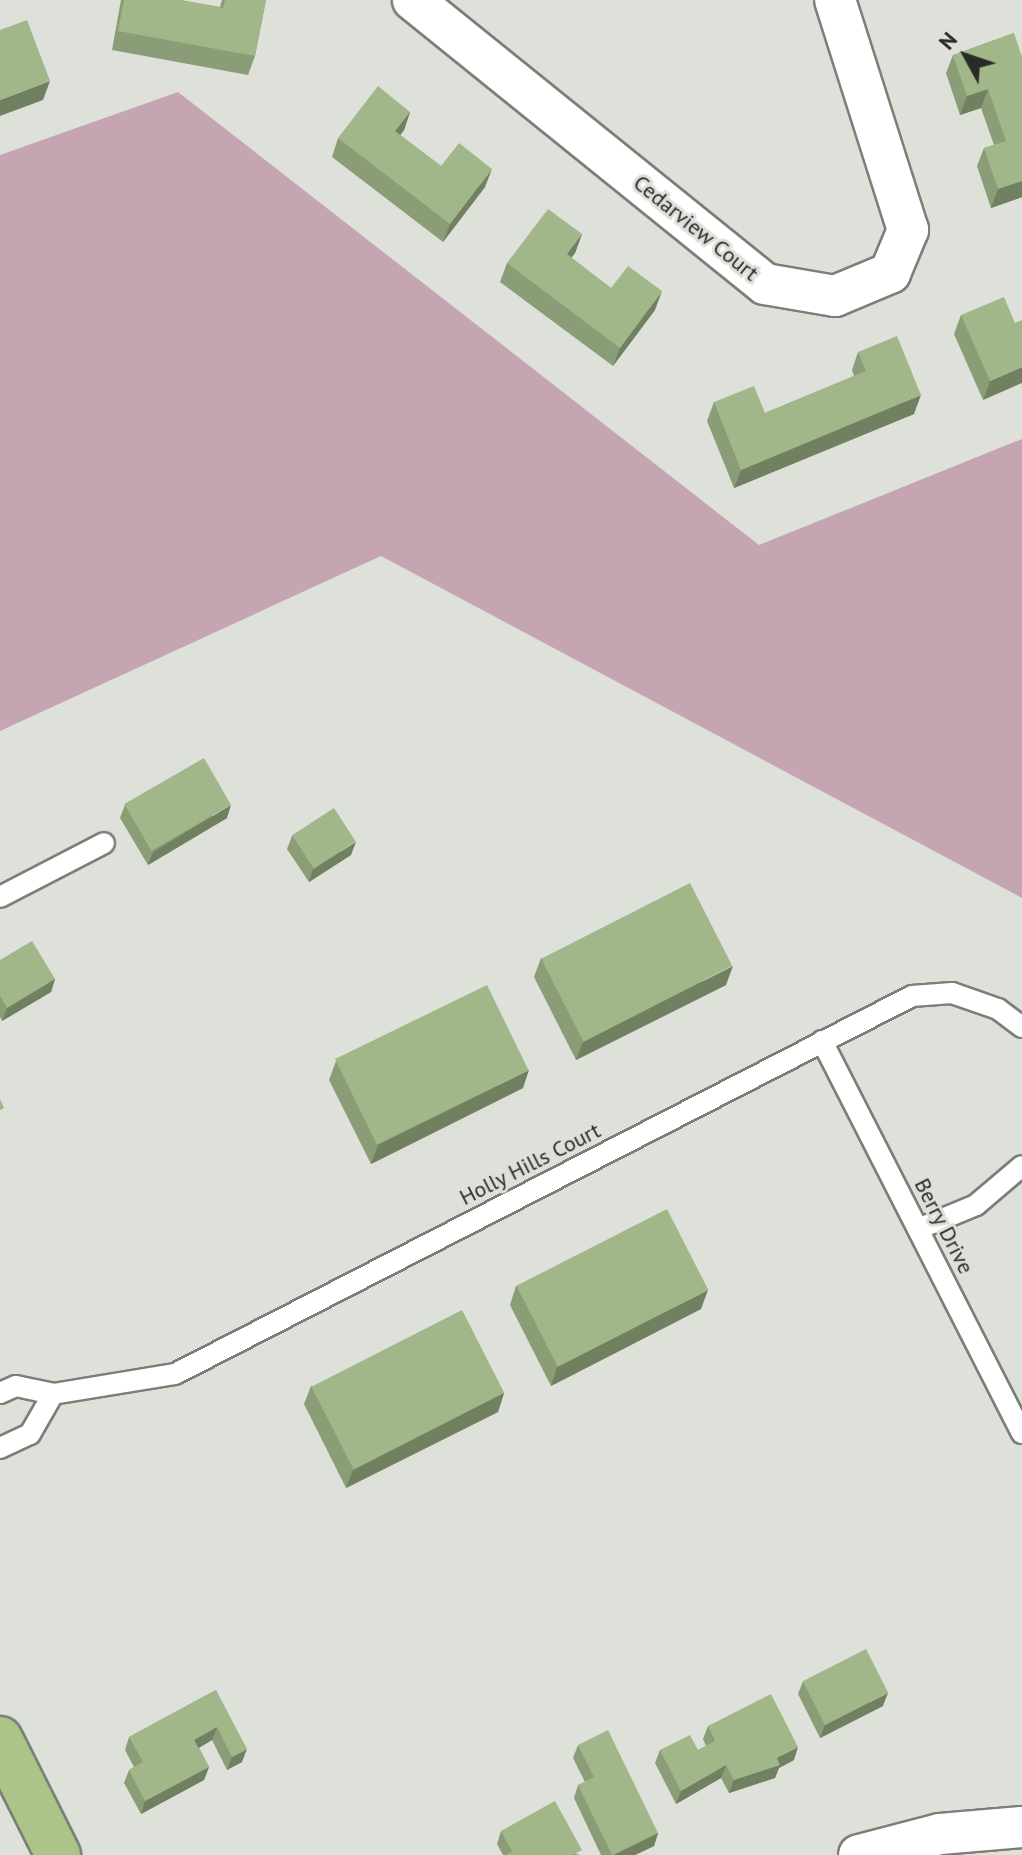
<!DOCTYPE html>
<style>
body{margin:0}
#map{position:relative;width:1022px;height:1855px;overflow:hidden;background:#dde1d9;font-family:"PT Sans",sans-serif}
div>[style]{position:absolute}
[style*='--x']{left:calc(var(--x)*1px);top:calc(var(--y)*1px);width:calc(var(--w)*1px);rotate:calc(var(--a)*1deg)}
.green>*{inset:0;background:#c6a5b3}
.roads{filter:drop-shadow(2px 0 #7b7f78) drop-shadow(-2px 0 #7b7f78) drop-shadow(0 2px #7b7f78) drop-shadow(0 -2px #7b7f78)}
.lane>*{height:20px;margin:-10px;padding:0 10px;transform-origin:10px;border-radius:10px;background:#fff}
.street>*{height:40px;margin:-20px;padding:0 20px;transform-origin:20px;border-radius:20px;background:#fff}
.primary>*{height:44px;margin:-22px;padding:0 22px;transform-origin:22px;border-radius:22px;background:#abc589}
.wall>*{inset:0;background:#8a9d77}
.shaded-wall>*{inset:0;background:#718061}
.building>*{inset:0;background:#a1b78a;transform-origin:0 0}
span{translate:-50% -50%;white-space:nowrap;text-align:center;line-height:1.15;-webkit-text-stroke:6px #dde1d9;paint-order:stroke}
.street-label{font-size:22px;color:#292b28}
.north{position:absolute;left:926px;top:16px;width:80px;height:80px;-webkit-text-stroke:6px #dde1d9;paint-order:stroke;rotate:310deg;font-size:22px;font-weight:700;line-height:32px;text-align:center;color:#292b28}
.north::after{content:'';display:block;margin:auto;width:28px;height:36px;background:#292b28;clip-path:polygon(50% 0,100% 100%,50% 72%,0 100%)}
</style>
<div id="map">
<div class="green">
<i style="clip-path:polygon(178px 92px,759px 545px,1022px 439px,1022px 898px,381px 556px,0 731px,0 155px)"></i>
</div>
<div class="roads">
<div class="lane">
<i style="--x:0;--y:897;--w:117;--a:-27.4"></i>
<i style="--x:822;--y:1041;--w:440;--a:63"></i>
<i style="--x:918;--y:1229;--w:63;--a:-22.5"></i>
<i style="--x:976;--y:1205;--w:60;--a:-40.3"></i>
<i style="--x:0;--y:1393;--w:17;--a:-24"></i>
<i style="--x:16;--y:1386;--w:38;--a:12"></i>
<i style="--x:53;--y:1394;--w:124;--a:-9.3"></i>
<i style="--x:175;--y:1374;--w:828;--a:-27.15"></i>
<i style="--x:912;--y:996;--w:40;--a:-4.3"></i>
<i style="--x:952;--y:993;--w:49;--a:19.2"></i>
<i style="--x:998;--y:1009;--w:30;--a:37"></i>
<i style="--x:0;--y:1448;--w:33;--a:-25"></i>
<i style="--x:30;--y:1434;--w:46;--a:-60.1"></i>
</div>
<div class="street">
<i style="--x:413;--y:0;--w:452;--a:38.9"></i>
<i style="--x:765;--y:284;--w:71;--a:9.7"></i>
<i style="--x:835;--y:296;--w:60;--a:-22.7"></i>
<i style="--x:890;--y:273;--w:47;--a:-67.3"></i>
<i style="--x:908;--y:230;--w:241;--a:-107.6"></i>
<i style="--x:859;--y:1855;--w:84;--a:-14.5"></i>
<i style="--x:940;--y:1834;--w:82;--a:-4.9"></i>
</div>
<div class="primary">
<i style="--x:0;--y:1739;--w:130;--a:63.4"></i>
</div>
</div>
<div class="wall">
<i style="clip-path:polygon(121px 0,180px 0,220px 7px,222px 0,266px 0,255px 56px,248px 75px,112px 50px)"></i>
<i style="clip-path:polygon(1014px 33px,1022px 197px,991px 208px,977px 166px,984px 148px,994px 145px,981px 108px,960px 115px,946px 73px,953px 55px)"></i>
<i style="clip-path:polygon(410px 112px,404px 130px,400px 135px,441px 166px,485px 187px,443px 242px,332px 157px,338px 138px)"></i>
<i style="clip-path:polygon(582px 234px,575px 253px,571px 258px,611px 288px,655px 310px,613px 366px,500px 282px,507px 263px)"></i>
<i style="clip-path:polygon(961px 315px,1015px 323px,983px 400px,954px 334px)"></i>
<i style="clip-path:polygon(858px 352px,914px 414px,734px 488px,707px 421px,714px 402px,765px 413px,854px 376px,852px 370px)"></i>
<i style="clip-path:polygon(125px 805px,227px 818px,148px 865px,120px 818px)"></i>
<i style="clip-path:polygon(292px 836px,351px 855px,309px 882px,287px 849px)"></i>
<i style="clip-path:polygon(541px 958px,726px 985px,576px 1060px,534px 977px)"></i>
<i style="clip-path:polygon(0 960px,55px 979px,51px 992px,2px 1021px,0 1017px)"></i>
<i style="clip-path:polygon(336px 1061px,523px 1088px,371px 1164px,329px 1080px)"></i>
<i style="clip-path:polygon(516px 1286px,701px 1309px,551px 1386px,510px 1305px)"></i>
<i style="clip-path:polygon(311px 1386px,504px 1393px,498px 1412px,346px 1488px,304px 1404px)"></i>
<i style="clip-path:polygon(803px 1681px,883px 1706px,820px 1738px,798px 1694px)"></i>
<i style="clip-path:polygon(216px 1690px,242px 1762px,227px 1770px,212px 1740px,199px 1748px,209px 1767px,204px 1780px,141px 1814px,124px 1783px,129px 1770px,134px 1767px,125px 1750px,129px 1737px)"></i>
<i style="clip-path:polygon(708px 1726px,794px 1760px,779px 1768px,775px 1778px,729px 1793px,721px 1778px,676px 1804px,655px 1763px,660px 1750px,698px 1750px,706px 1746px,703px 1739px)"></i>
<i style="clip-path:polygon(578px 1745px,658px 1833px,654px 1846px,635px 1855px,601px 1855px,574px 1798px,578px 1785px,585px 1782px,573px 1758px)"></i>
<i style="clip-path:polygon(501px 1831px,580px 1855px,503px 1855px,497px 1844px)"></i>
</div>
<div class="shaded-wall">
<i style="clip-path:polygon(50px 81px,43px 100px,0 116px,0 100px)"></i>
<i style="clip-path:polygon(988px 89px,981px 108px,960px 115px,967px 96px)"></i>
<i style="clip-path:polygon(410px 112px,404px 130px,389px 150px,395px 131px)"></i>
<i style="clip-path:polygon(492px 169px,485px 187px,443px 242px,450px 224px)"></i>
<i style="clip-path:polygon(1022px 181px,1022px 197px,991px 208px,998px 189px)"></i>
<i style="clip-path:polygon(582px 234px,575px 253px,560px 273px,567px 254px)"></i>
<i style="clip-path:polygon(662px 291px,655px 310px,613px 366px,620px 348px)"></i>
<i style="clip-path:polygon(1022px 367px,1022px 383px,983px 400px,990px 381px)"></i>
<i style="clip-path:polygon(921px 395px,914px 414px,734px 488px,741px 470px)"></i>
<i style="clip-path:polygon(231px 805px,227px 818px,148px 865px,153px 852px)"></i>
<i style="clip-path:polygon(356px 842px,351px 855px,309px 882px,313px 869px)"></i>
<i style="clip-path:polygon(733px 966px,726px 985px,576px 1060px,583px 1042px)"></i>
<i style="clip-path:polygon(55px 979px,51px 992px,2px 1021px,7px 1008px)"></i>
<i style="clip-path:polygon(529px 1070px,523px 1088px,371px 1164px,378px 1145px)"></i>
<i style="clip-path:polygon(708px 1290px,701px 1309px,551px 1386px,557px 1367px)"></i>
<i style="clip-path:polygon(504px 1393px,498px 1412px,346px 1488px,353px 1470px)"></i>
<i style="clip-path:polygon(888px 1693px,883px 1706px,820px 1738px,825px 1725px)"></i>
<i style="clip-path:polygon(217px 1727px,212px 1740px,190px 1753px,194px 1740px)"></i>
<i style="clip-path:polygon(798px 1747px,794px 1760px,779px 1768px,775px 1778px,729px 1793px,734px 1780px)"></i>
<i style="clip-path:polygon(247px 1749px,242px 1762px,227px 1770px,232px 1757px)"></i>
<i style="clip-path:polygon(726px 1765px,721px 1778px,676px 1804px,681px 1791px)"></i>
<i style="clip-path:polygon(209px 1767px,204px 1780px,141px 1814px,145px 1801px)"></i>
<i style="clip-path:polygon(658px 1833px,654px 1846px,635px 1855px,613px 1855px)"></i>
</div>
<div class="building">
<i style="clip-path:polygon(124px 0,180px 0,223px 8px,225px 0,266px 0,255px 56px,118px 31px)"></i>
<i style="clip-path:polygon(27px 20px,50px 81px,0 100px,0 30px)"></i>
<i style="clip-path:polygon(1014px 33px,1022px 57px,1022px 181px,998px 189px,984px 148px,1006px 141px,988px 89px,967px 96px,953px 55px)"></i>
<i style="clip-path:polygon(378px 86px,410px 112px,395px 131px,441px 166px,459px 143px,492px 169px,450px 224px,338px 138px)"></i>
<i style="clip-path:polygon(548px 209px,582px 234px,567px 254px,611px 288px,628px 266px,662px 291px,620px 348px,507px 263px)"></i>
<i style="clip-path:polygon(1004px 297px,1015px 323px,1022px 320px,1022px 367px,990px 381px,961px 315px)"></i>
<i style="clip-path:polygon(897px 336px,921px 395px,741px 470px,714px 402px,754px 386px,765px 413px,866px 371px,858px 352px)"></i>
<i style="left:204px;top:758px;width:54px;height:92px;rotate:60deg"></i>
<i style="left:334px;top:808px;width:40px;height:50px;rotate:57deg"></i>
<i style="left:690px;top:883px;width:93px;height:167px;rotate:63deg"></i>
<i style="clip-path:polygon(32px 941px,55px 979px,7px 1008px,0 996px,0 960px)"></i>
<i style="left:487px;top:985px;width:95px;height:169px;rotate:64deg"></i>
<i style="clip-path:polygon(0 1099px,4px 1108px,0 1110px)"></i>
<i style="left:667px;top:1209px;width:91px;height:169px;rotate:63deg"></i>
<i style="left:462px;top:1310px;width:93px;height:169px;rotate:63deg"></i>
<i style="left:866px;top:1649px;width:49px;height:71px;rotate:63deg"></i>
<i style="clip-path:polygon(216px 1690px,247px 1749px,232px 1757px,217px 1727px,194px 1740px,209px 1767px,145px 1801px,129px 1770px,143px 1762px,129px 1737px)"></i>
<i style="clip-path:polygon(771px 1694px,798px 1747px,777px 1758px,780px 1765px,734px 1780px,726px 1765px,681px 1791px,660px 1750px,690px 1735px,698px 1750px,715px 1741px,708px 1726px)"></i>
<i style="clip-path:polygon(608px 1730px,658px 1833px,613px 1855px,612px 1855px,578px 1785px,594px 1777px,578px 1745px)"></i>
<i style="clip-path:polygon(555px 1801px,582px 1850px,573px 1855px,506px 1855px,512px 1851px,501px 1831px)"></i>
</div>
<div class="street-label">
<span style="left:696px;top:228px;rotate:39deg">Cedarview Court</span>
<span style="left:530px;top:1164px;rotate:-27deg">Holly Hills Court</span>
<span style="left:944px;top:1226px;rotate:63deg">Berry Drive</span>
</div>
<div class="north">N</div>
</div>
